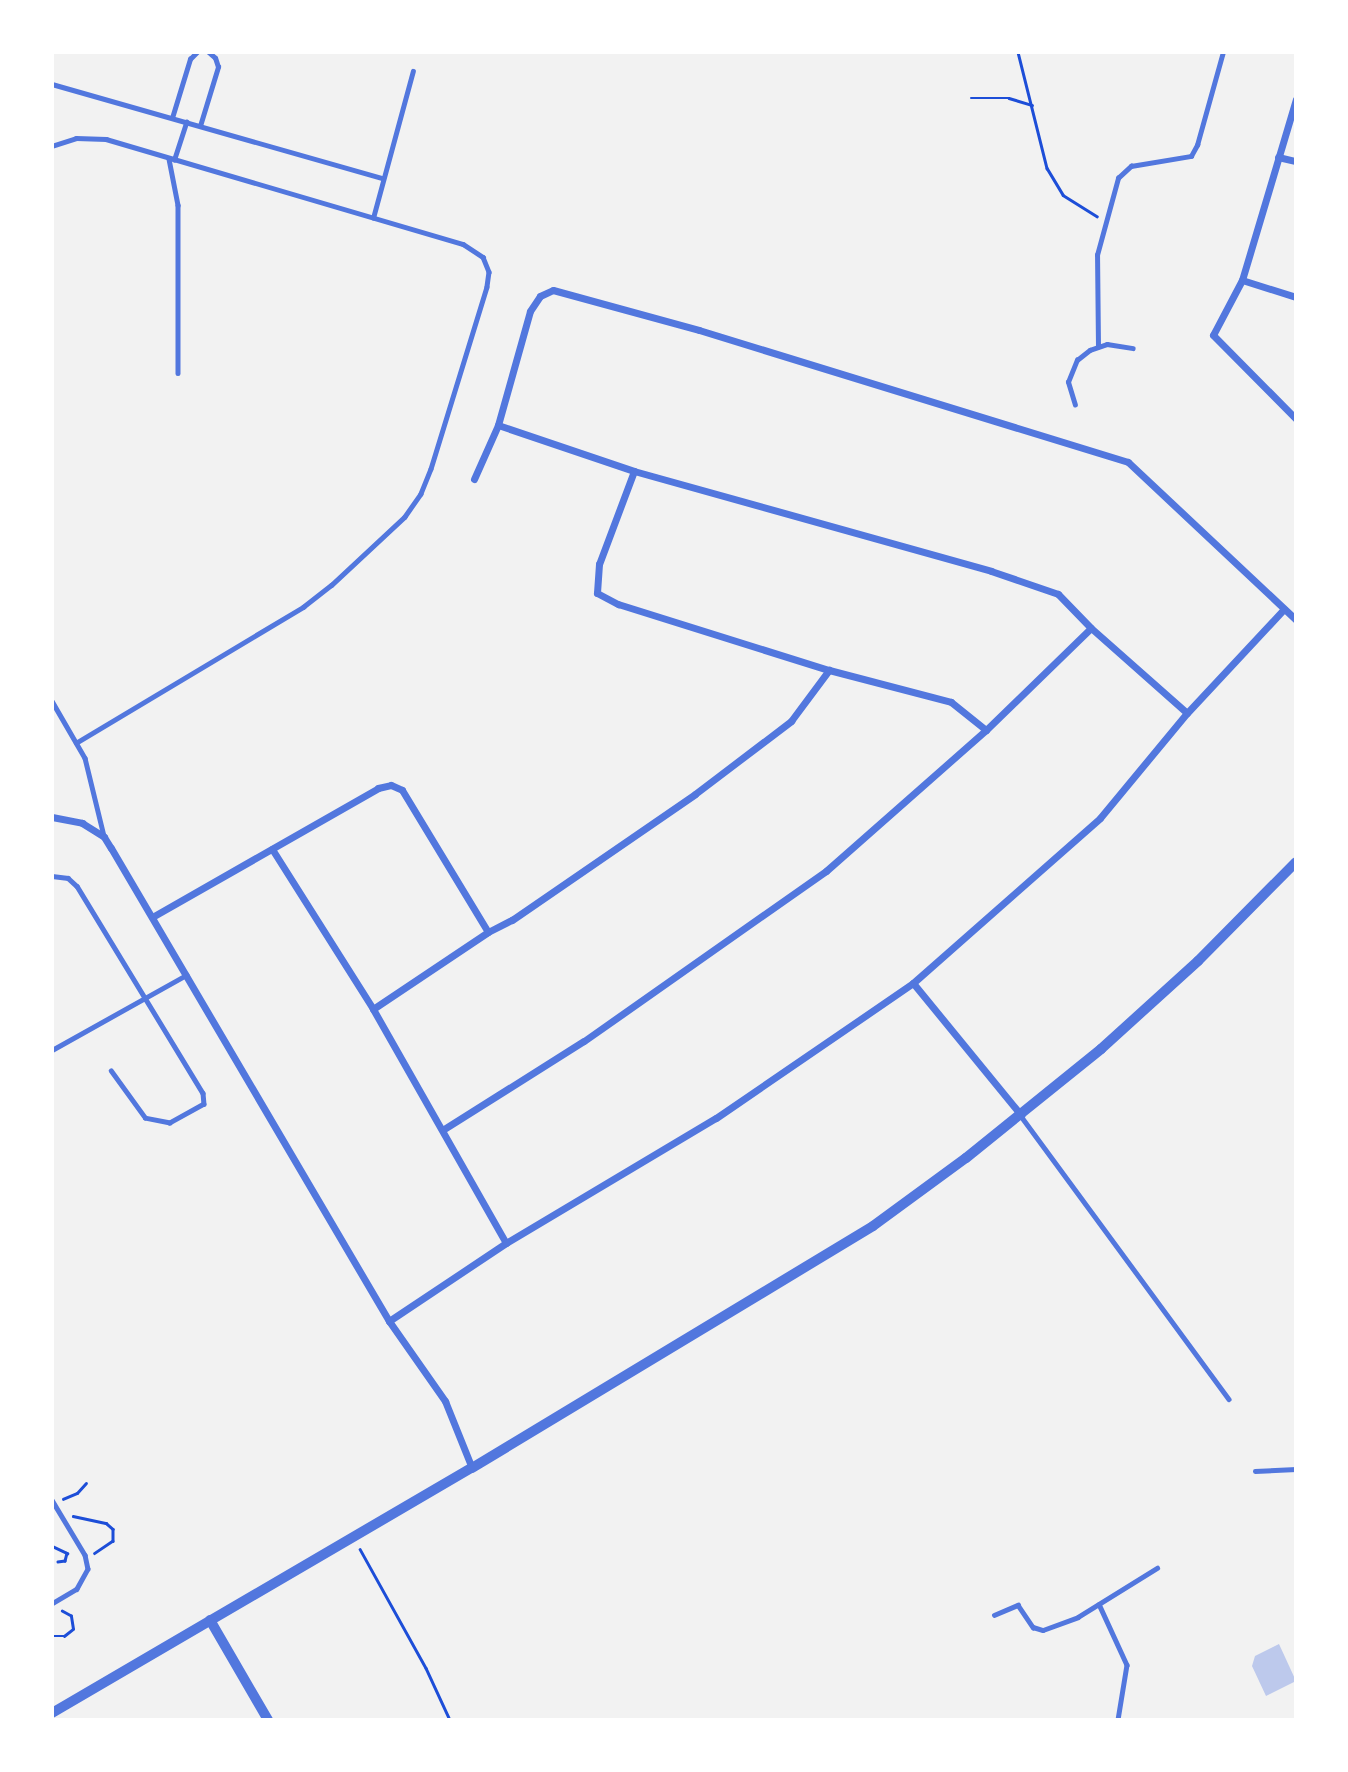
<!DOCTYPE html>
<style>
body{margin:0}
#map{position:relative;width:1348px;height:1772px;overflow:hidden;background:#f2f2f2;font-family:"IBM Plex Sans",sans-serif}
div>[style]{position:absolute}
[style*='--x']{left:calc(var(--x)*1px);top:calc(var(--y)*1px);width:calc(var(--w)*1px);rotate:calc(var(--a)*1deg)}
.building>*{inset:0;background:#bdc9ec}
.path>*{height:2.5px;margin:-1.25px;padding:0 1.25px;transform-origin:1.25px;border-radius:1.25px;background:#1d4ed8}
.service>*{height:4.5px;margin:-2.25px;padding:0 2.25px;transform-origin:2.25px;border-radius:2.25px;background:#5277de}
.minor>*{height:7px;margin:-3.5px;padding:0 3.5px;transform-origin:3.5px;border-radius:3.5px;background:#5277de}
.tertiary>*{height:10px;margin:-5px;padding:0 5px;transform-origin:5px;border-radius:5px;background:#5277de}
span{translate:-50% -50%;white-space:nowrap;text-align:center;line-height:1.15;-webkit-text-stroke:5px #fff;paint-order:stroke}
.frame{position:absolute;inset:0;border:54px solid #fff;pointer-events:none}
</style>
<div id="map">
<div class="building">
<i style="clip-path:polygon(1279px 1644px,1296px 1681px,1266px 1696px,1252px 1666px,1255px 1656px)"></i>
</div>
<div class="path">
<i style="--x:1018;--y:52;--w:120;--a:76"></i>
<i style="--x:1047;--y:168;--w:31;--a:59"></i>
<i style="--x:1063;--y:195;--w:40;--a:32"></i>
<i style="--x:971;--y:98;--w:38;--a:0"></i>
<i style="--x:1009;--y:98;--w:24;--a:17"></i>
<i style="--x:63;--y:1499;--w:15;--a:-23"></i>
<i style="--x:77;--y:1493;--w:13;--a:-48"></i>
<i style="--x:73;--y:1516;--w:34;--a:12"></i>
<i style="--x:106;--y:1523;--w:9;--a:41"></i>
<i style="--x:113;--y:1529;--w:12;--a:90"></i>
<i style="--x:113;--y:1541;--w:22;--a:146"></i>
<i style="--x:52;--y:1546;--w:17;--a:25"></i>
<i style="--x:67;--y:1553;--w:8;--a:104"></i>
<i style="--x:65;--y:1561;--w:7;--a:172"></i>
<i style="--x:360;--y:1549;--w:136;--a:61"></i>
<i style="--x:426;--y:1668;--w:57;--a:65.2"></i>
<i style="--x:52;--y:1636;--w:12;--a:0"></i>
<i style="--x:64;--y:1636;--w:11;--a:-38"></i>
<i style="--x:73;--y:1629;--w:13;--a:-99"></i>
<i style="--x:71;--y:1616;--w:10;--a:-151"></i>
</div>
<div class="service">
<i style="--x:52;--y:84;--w:344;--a:15.9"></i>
<i style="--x:172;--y:118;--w:62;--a:-73"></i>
<i style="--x:190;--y:59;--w:10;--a:-45"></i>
<i style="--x:200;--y:126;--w:62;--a:-73"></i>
<i style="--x:218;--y:67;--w:9;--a:-108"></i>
<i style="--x:215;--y:58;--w:9;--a:-139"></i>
<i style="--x:52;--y:146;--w:25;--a:-18"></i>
<i style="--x:76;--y:138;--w:30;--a:2"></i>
<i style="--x:106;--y:139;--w:372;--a:16.4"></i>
<i style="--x:463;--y:244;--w:24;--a:33"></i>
<i style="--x:483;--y:257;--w:16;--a:68"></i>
<i style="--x:489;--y:272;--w:15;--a:98"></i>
<i style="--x:487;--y:287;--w:190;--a:107.1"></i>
<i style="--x:431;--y:469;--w:27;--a:112"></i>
<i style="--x:421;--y:494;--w:28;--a:125"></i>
<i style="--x:405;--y:517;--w:100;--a:137"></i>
<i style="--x:332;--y:585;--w:36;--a:142"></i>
<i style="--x:304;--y:607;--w:265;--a:149.1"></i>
<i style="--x:169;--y:159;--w:47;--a:78.9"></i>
<i style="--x:178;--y:205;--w:168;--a:90"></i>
<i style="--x:174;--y:160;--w:40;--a:-72"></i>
<i style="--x:373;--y:218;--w:152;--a:-74.8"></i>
<i style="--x:1098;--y:347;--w:92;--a:-90.6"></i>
<i style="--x:1097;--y:255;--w:80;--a:-74.7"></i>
<i style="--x:1118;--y:178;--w:18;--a:-43"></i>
<i style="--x:1131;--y:166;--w:61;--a:-9.5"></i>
<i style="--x:1191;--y:156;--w:13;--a:-61"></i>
<i style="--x:1197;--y:145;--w:97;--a:-74.4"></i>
<i style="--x:1075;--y:405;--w:24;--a:-107"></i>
<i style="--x:1068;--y:382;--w:24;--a:-68"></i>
<i style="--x:1077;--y:360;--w:16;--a:-38"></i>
<i style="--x:1090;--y:350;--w:18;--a:-19"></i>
<i style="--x:1107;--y:344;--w:26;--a:9"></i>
<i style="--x:52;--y:701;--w:66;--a:59.9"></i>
<i style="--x:85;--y:758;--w:80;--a:76.3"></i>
<i style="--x:52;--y:876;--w:16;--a:7"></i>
<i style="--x:68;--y:878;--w:12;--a:42"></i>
<i style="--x:77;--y:886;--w:242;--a:58.7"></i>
<i style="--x:203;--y:1093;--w:11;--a:85"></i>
<i style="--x:204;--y:1104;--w:39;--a:151"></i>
<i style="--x:170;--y:1123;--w:25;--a:-169"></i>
<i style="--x:145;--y:1118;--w:58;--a:-125.9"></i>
<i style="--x:52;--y:1050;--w:154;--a:-29.2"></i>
<i style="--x:1021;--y:1116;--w:351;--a:53.7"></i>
<i style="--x:1255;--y:1471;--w:41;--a:-2.8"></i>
<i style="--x:52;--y:1500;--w:64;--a:59"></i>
<i style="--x:85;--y:1555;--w:14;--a:78"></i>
<i style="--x:88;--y:1569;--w:23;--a:119"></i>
<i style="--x:77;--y:1589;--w:29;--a:149"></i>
<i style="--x:1099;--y:1604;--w:67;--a:65.3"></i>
<i style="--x:1127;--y:1665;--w:56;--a:99.3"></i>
<i style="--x:994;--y:1615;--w:26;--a:-23"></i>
<i style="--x:1018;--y:1605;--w:27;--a:56"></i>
<i style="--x:1033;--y:1627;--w:10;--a:17"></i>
<i style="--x:1043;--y:1630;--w:37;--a:-20"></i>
<i style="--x:1078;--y:1617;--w:93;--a:-31.8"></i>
</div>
<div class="minor">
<i style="--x:1296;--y:99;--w:189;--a:106.6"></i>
<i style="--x:1242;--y:280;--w:62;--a:117.8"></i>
<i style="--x:1213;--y:335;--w:118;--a:45.3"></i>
<i style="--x:1278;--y:157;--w:18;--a:13"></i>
<i style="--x:1242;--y:280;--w:57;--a:17.5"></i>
<i style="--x:498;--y:425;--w:144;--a:18.7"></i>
<i style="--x:634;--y:471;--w:371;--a:15.6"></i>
<i style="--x:991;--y:571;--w:71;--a:18.9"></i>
<i style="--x:1058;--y:594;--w:47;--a:45.9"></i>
<i style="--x:1091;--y:628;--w:128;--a:41.5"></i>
<i style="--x:634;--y:471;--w:99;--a:110.6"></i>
<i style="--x:599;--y:564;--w:29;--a:94"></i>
<i style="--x:597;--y:593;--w:24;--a:28"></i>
<i style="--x:618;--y:604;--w:221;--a:17.4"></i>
<i style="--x:829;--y:670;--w:126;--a:14.7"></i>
<i style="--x:951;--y:702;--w:45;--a:38.7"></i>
<i style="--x:474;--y:479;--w:59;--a:-66"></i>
<i style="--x:498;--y:425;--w:118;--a:-74.3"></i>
<i style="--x:530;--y:311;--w:18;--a:-56"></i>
<i style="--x:540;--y:296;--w:14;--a:-25"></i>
<i style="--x:553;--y:290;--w:151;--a:15.3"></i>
<i style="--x:699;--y:330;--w:449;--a:17.1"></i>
<i style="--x:1128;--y:462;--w:231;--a:43.2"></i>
<i style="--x:52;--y:817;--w:31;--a:11"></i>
<i style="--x:82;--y:823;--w:26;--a:32"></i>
<i style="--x:104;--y:837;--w:13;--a:58"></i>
<i style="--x:111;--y:848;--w:549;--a:59.56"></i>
<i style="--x:389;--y:1321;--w:98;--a:55"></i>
<i style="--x:445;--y:1401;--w:72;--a:68.1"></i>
<i style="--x:272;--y:849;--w:189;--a:57.7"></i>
<i style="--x:373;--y:1009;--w:269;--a:60.4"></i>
<i style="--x:154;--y:916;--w:258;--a:-29.7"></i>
<i style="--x:378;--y:788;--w:13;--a:-13"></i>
<i style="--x:391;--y:785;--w:12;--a:24"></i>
<i style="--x:402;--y:790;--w:166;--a:58.8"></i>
<i style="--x:488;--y:932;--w:27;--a:-27"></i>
<i style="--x:512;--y:920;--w:222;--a:-34.5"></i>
<i style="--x:695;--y:794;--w:121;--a:-37.2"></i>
<i style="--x:791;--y:721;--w:64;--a:-53.3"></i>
<i style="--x:913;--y:983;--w:171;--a:50.7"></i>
<i style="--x:373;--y:1009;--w:138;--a:-33.8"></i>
<i style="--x:444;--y:1129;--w:165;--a:-32.2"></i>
<i style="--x:584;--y:1041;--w:296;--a:-35.1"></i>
<i style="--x:826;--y:871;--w:213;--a:-41.4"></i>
<i style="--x:986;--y:730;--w:146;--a:-44.2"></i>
<i style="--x:389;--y:1321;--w:141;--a:-33.7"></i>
<i style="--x:506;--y:1243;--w:244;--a:-30.8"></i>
<i style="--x:716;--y:1118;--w:239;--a:-34.4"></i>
<i style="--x:913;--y:983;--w:249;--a:-41.4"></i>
<i style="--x:1100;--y:818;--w:136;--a:-50.4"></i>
<i style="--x:1187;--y:713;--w:142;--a:-47"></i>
</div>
<div class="tertiary">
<i style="--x:210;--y:1620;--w:116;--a:59.9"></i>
<i style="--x:52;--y:1713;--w:486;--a:-30.3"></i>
<i style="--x:472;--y:1468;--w:468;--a:-31.1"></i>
<i style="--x:873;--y:1226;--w:115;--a:-36.2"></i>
<i style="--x:966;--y:1158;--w:174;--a:-38.9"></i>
<i style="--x:1101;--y:1049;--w:131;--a:-42.2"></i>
<i style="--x:1198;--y:961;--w:139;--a:-45.3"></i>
</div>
<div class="frame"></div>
</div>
